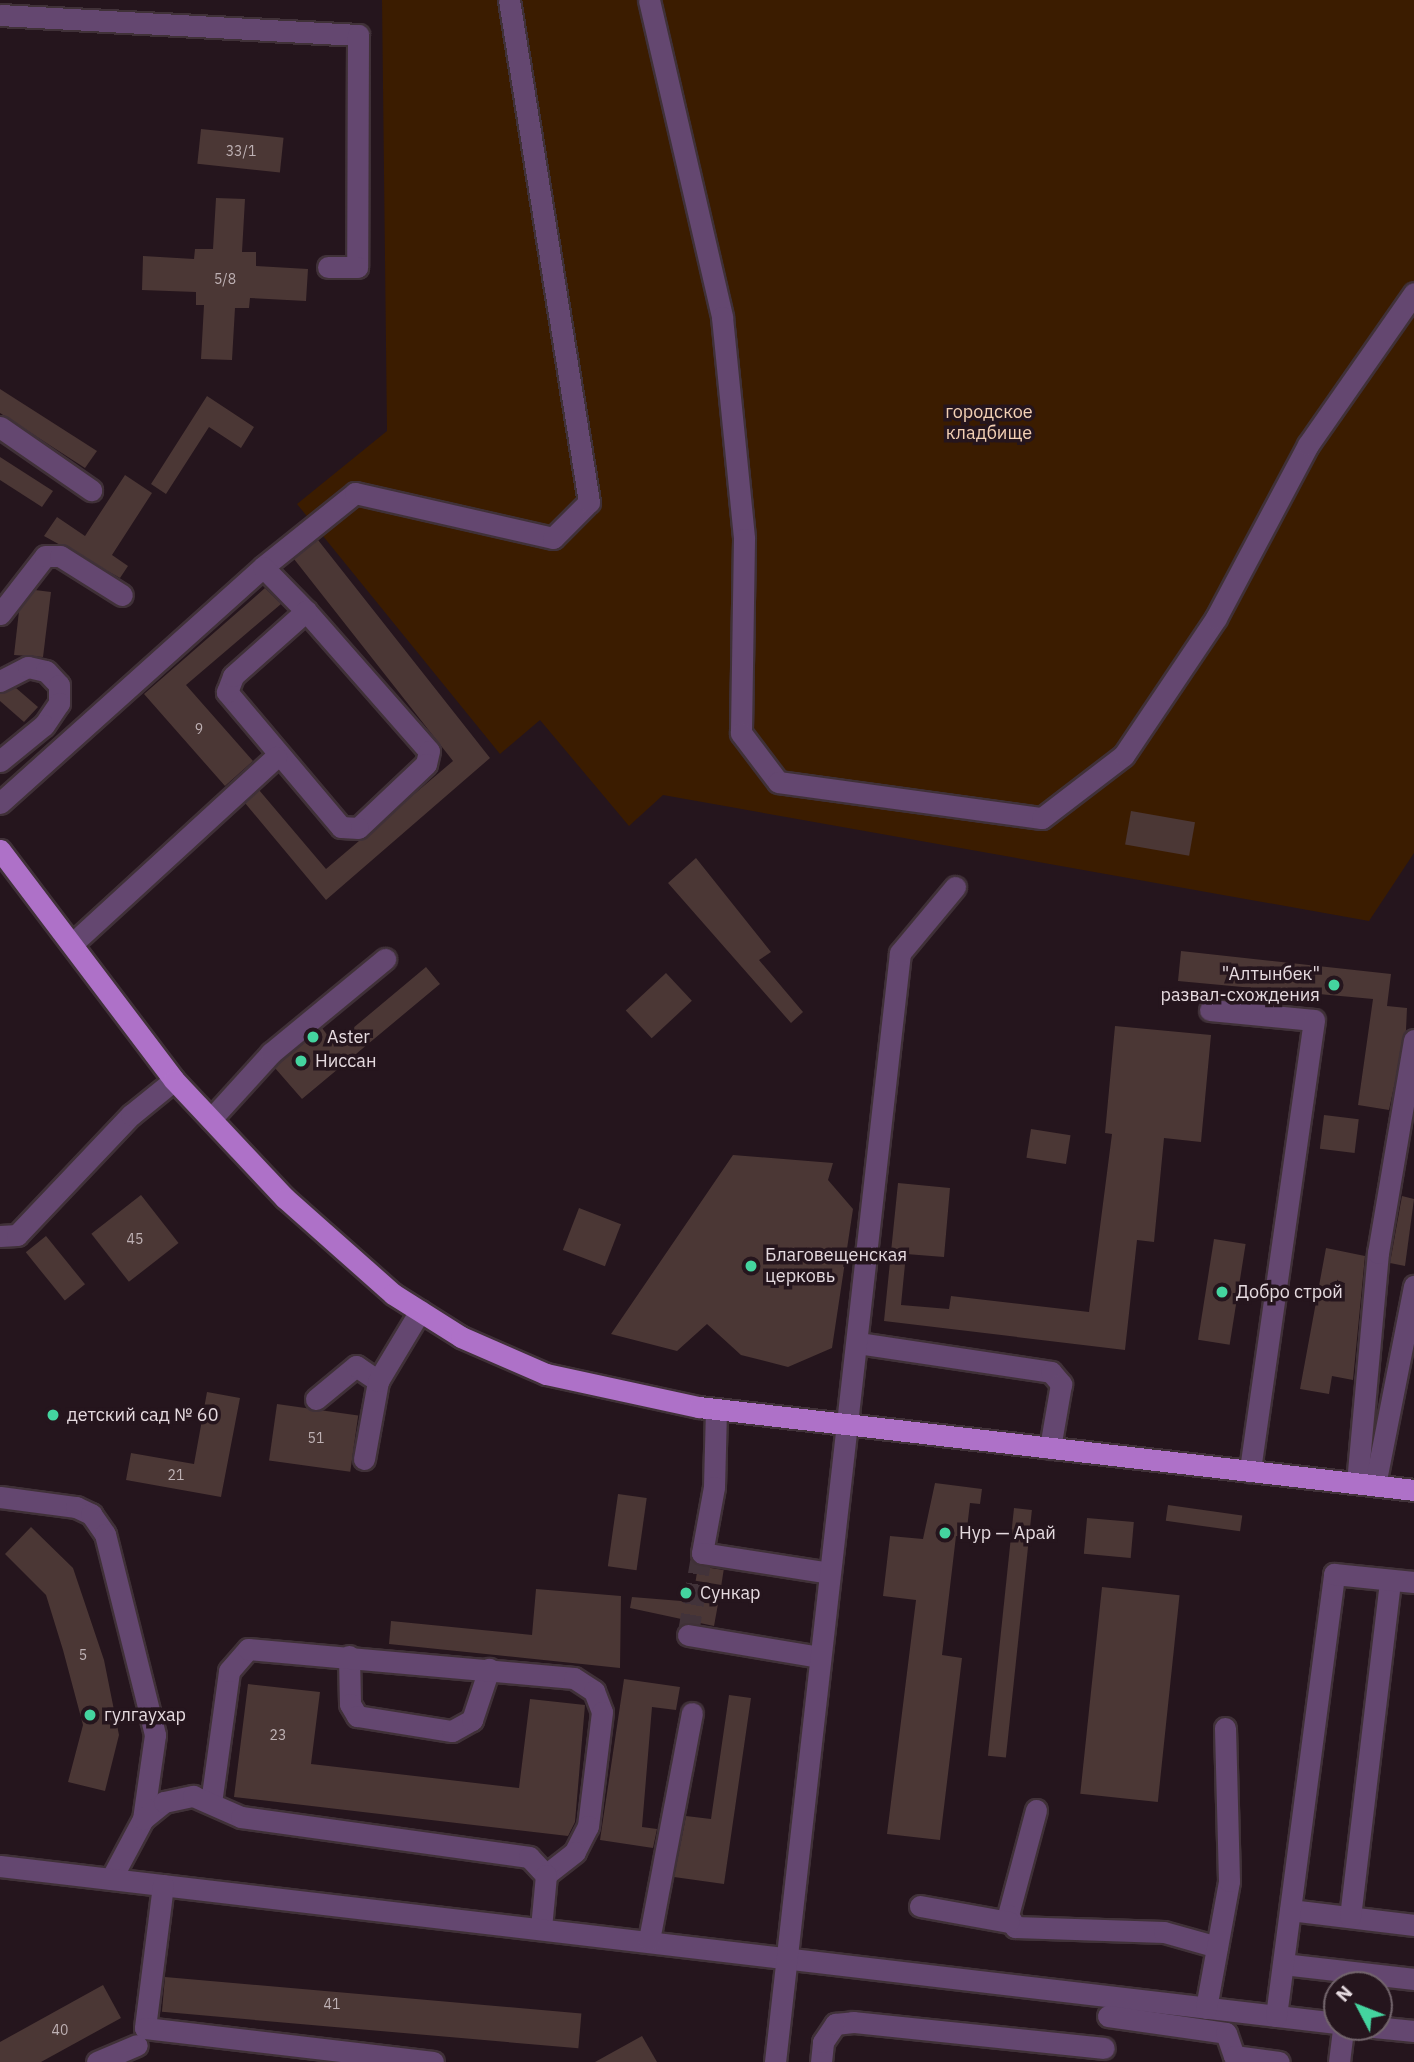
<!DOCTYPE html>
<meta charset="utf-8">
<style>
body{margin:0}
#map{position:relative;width:1414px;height:2062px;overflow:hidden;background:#25151d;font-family:"IBM Plex Sans",sans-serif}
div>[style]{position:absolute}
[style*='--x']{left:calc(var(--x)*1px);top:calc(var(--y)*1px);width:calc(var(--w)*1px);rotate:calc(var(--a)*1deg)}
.green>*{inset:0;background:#3b1c00}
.building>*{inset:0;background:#4b3735;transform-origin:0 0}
.minor-tunnel>*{height:21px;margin-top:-10.5px;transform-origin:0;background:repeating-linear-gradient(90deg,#42333a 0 21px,transparent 0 31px)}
.roads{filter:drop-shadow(2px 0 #403138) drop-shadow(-2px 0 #403138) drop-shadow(0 2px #403138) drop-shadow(0 -2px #403138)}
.minor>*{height:21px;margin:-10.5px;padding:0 10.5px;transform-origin:10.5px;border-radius:10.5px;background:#644770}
.major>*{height:21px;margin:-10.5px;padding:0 10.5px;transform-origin:10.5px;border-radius:10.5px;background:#ae71c8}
.dots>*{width:19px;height:19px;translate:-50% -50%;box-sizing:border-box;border:4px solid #25151d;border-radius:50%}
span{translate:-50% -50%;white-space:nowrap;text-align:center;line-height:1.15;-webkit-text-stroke:7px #25151d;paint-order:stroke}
.number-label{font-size:14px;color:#beb1b4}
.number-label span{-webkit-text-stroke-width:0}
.park-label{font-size:18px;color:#f3d0b5}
.poi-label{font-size:18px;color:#e5dadf}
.right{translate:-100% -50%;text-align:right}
.left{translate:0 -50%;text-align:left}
.north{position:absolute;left:1323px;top:1971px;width:70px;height:70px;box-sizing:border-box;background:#25151d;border:2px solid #72646b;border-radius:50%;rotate:312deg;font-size:19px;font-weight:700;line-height:28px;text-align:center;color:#e5dadf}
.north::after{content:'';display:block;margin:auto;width:24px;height:32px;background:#44d49f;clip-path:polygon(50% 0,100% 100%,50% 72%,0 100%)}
</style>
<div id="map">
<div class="green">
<i style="clip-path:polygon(382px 0,1414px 0,1414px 853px,1369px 921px,663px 795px,629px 826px,540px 720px,500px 754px,297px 504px,387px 431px)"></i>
</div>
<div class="building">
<i style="left:201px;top:129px;width:83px;height:35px;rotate:6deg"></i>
<i style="clip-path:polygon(216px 198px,245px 199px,242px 252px,256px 252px,256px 266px,308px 269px,306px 301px,250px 298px,249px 308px,235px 308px,232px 360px,201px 359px,204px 305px,196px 305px,196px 292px,142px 290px,143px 256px,194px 259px,195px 249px,213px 249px)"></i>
<i style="clip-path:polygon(0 389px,97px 451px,85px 468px,0 413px)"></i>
<i style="clip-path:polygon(207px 396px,254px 427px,241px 448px,209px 427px,166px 494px,151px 484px)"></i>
<i style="clip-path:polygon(0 457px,53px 491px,42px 507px,0 480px)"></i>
<i style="clip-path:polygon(125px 475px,152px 493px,112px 555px,128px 566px,120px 578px,44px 536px,57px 517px,85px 536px)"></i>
<i style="clip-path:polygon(318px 540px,490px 758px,326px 900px,245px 803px,259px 790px,326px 869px,453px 761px,294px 559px)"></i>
<i style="clip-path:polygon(265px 588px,281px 604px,186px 685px,253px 761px,225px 786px,144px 694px)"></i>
<i style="clip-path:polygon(35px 590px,51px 592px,43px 657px,14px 655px,19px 611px)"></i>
<i style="clip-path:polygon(16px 688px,38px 707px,24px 722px,0 701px,0 694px)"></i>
<i style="left:1131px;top:811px;width:65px;height:34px;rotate:10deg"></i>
<i style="clip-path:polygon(696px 858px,771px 952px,759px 960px,803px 1012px,791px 1023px,668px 883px)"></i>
<i style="clip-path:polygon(1181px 951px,1391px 974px,1387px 1006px,1407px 1008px,1406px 1030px,1389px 1110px,1358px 1105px,1373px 999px,1178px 981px)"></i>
<i style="clip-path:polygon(426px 967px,440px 984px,302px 1099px,275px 1068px,280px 1063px,322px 1028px,334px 1044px)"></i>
<i style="left:666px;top:973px;width:38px;height:55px;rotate:47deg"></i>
<i style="clip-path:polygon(1115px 1026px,1211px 1035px,1201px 1142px,1164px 1138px,1154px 1242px,1137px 1240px,1125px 1350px,884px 1321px,898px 1183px,950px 1188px,944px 1257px,906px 1254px,901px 1305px,949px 1309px,951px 1296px,1089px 1312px,1112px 1134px,1105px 1133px)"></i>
<i style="left:1324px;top:1115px;width:35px;height:34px;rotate:7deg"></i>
<i style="left:1031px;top:1129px;width:40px;height:29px;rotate:9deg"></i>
<i style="clip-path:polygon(733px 1155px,833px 1163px,828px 1180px,853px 1209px,832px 1348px,788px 1367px,741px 1355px,707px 1324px,677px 1351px,611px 1334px)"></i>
<i style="left:141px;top:1195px;width:61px;height:63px;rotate:52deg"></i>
<i style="clip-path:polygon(1402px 1196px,1414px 1199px,1405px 1266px,1390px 1263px)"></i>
<i style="left:579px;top:1208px;width:45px;height:45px;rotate:21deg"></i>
<i style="left:46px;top:1236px;width:62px;height:26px;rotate:51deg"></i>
<i style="left:1214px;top:1239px;width:32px;height:102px;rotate:9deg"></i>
<i style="clip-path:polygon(1326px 1248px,1365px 1256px,1353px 1380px,1332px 1376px,1329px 1394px,1300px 1389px)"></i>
<i style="clip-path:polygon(207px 1392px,240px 1398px,221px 1497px,126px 1480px,131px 1453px,194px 1464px)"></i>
<i style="left:277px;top:1404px;width:82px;height:57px;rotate:8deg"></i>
<i style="clip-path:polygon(935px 1483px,982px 1489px,980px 1504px,970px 1503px,966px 1537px,956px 1536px,942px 1655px,962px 1658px,940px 1840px,887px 1834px,916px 1600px,883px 1596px,890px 1536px,923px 1539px)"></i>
<i style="left:618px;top:1494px;width:29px;height:73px;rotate:8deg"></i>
<i style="left:1168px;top:1505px;width:75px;height:16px;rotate:8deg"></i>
<i style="left:1014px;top:1508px;width:18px;height:249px;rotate:6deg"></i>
<i style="left:1087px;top:1518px;width:47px;height:36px;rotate:5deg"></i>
<i style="clip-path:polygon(31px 1527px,73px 1568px,104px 1660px,119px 1735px,105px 1791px,68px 1782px,83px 1725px,63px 1650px,46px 1595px,5px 1554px)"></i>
<i style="left:698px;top:1566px;width:26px;height:15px;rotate:9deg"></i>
<i style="left:1102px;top:1587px;width:78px;height:208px;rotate:6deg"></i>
<i style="clip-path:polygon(536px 1589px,621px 1596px,620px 1668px,389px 1644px,391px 1621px,532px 1635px)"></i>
<i style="clip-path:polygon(632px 1597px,718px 1604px,714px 1626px,630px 1608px)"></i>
<i style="clip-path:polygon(624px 1679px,680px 1687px,676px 1710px,652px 1707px,642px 1827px,657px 1829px,653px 1848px,600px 1840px)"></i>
<i style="clip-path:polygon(248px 1684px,320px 1692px,311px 1764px,519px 1788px,530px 1699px,585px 1705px,575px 1822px,568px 1836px,234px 1797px)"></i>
<i style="clip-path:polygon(729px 1695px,751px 1698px,724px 1884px,674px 1877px,686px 1816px,711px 1819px)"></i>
<i style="left:165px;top:1977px;width:418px;height:35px;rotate:5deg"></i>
<i style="clip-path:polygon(103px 1985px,121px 2018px,41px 2062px,0 2062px,0 2042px)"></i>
<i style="clip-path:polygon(642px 2036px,657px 2062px,595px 2062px)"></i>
</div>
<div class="minor-tunnel">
<i style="--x:688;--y:1635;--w:83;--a:-80.3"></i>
</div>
<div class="roads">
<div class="minor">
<i style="--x:649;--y:0;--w:325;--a:77"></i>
<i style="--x:722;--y:317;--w:223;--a:84.3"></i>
<i style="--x:744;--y:539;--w:194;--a:90.9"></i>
<i style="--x:741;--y:733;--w:61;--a:52.9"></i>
<i style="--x:778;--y:782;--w:266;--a:7.8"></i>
<i style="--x:1042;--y:818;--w:103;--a:-37.5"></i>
<i style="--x:1124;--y:755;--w:165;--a:-56.1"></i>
<i style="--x:1216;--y:618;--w:196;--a:-62"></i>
<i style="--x:1308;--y:445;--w:185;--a:-55.1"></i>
<i style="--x:0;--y:15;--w:359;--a:3.2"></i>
<i style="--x:358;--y:35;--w:232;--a:90.2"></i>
<i style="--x:357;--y:267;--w:29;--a:180"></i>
<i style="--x:0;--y:427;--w:111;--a:34.7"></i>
<i style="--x:263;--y:567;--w:118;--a:-38.8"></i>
<i style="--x:355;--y:493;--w:203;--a:12.8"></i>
<i style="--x:553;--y:538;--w:51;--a:-45"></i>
<i style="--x:589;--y:502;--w:508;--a:-99.05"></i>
<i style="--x:0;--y:614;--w:73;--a:-52.2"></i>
<i style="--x:45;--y:556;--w:15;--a:0"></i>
<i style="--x:60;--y:556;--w:73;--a:32.2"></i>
<i style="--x:0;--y:681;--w:31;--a:-27"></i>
<i style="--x:28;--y:667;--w:18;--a:13"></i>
<i style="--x:46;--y:671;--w:19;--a:47"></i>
<i style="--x:59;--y:685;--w:18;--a:90"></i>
<i style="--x:59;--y:703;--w:27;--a:124"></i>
<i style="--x:44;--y:725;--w:57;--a:140.7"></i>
<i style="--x:0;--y:803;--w:353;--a:-41.9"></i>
<i style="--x:263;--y:567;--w:62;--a:45.7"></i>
<i style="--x:306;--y:611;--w:186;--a:48.7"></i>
<i style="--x:429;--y:751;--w:13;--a:103"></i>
<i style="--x:426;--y:764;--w:93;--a:136.7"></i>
<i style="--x:358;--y:828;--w:17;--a:-177"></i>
<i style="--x:341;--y:827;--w:177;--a:-130.2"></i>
<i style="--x:227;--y:692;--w:17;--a:-69"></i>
<i style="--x:233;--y:676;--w:98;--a:-41.7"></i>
<i style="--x:72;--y:944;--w:277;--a:-42.5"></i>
<i style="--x:1210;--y:1010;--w:104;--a:5.5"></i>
<i style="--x:1314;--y:1020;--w:456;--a:98.1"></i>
<i style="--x:211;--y:1119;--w:89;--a:-47.7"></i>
<i style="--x:271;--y:1053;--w:148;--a:-39.5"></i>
<i style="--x:0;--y:1236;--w:17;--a:-3"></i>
<i style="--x:17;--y:1235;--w:166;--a:-46.5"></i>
<i style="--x:131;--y:1115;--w:55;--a:-39.1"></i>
<i style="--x:858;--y:1343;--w:195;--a:8.5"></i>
<i style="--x:1051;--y:1372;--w:16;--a:50"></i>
<i style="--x:1061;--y:1384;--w:65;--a:99.8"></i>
<i style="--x:316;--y:1399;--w:52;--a:-39.5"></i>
<i style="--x:356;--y:1366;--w:27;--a:34"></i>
<i style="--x:716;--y:1410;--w:77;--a:91.5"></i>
<i style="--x:714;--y:1487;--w:67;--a:100.3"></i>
<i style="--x:702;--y:1553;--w:129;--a:8.9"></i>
<i style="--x:364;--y:1459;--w:79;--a:-79.8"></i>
<i style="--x:378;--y:1381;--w:82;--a:-59"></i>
<i style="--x:1357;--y:1483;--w:231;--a:-84.8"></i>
<i style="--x:1378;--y:1253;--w:216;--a:-80.4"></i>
<i style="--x:1375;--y:1485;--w:203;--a:-78.9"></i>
<i style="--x:0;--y:1497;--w:77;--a:7.5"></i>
<i style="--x:76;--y:1507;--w:17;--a:25"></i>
<i style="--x:91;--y:1514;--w:24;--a:55"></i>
<i style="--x:105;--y:1534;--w:207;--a:76"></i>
<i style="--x:155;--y:1735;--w:85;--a:98.1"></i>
<i style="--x:143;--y:1819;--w:68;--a:118.1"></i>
<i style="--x:688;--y:1635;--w:134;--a:9.5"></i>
<i style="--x:349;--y:1656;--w:48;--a:88.8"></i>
<i style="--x:350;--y:1704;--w:14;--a:60"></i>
<i style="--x:357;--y:1716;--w:96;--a:9"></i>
<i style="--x:452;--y:1731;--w:23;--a:-29"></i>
<i style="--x:472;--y:1720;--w:54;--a:-71.6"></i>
<i style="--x:211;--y:1803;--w:133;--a:-82.2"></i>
<i style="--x:229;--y:1671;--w:29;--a:-49"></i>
<i style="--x:248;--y:1649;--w:327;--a:5.1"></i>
<i style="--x:574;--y:1678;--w:24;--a:33"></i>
<i style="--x:594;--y:1691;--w:22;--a:69"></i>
<i style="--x:602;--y:1712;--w:115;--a:97"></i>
<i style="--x:588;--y:1826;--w:29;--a:117"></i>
<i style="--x:575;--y:1852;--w:37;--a:142"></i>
<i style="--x:1036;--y:1810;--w:109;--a:104.9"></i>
<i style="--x:1008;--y:1915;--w:14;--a:60"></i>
<i style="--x:1015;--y:1927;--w:149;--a:1.9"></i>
<i style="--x:1164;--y:1932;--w:55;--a:15.8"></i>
<i style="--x:143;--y:1819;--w:27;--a:-39"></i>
<i style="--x:164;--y:1802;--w:30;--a:-12"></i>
<i style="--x:193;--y:1796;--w:52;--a:23.6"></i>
<i style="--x:241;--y:1817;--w:291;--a:7.9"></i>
<i style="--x:529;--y:1857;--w:25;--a:47"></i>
<i style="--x:546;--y:1875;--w:53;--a:95.4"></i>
<i style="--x:0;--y:1866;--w:1346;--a:6.7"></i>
<i style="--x:163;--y:1885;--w:144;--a:97.2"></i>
<i style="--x:145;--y:2028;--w:290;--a:6.7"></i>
<i style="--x:920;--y:1906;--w:90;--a:10.2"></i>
<i style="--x:1290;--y:1910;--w:125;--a:6.9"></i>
<i style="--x:1350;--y:1917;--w:339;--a:-83.2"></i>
<i style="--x:649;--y:1940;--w:231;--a:-79.3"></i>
<i style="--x:1283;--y:1964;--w:132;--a:6.5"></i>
<i style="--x:1206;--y:2008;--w:129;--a:-79.7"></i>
<i style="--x:1229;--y:1881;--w:153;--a:-91.5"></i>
<i style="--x:1108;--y:2016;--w:119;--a:8.2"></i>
<i style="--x:1226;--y:2033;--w:24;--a:71"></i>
<i style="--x:1234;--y:2056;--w:45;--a:7.6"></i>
<i style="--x:1276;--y:2016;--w:446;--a:-82.5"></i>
<i style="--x:1334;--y:1574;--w:80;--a:5.7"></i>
<i style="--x:1374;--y:2027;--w:40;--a:5.7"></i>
<i style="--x:97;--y:2062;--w:43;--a:-23"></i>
<i style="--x:775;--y:2062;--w:1116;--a:-83.57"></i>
<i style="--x:900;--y:953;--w:86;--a:-50.2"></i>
<i style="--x:821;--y:2062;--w:20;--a:-84"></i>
<i style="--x:823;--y:2042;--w:22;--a:-56"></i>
<i style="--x:835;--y:2024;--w:18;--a:-6"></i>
<i style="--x:853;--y:2022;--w:252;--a:5.9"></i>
<i style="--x:1339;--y:2062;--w:35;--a:-83"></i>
</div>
<div class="major">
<i style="--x:0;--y:850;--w:288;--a:52.9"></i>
<i style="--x:174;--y:1080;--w:162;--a:46.8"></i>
<i style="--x:285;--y:1198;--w:144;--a:41.6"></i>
<i style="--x:393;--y:1294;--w:80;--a:32.3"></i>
<i style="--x:461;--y:1337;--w:93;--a:23.5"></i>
<i style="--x:546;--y:1374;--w:157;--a:12.2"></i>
<i style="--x:699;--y:1407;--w:720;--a:6.62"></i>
</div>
</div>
<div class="dots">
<i style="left:1334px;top:985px;background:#44d49f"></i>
<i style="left:313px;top:1037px;background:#44d49f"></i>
<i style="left:301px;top:1061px;background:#44d49f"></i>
<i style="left:751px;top:1266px;background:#44d49f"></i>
<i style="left:1222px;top:1292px;background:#44d49f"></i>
<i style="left:53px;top:1415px;background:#44d49f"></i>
<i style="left:945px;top:1533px;background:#44d49f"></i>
<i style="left:686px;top:1593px;background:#44d49f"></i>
<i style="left:90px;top:1715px;background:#44d49f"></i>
</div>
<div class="number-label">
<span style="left:241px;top:151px">33/1</span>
<span style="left:225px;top:279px">5/8</span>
<span style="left:199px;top:729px">9</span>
<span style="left:135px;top:1239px">45</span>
<span style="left:316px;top:1438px">51</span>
<span style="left:176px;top:1475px">21</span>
<span style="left:83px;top:1655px">5</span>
<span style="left:278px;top:1735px">23</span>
<span style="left:332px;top:2004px">41</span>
<span style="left:60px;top:2030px">40</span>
</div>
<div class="park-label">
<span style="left:989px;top:423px">городское<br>кладбище</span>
</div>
<div class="poi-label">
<span class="right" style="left:1320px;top:985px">"Алтынбек"<br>развал-схождения</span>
<span class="left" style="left:327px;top:1037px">Aster</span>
<span class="left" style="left:315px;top:1061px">Ниссан</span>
<span class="left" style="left:765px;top:1266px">Благовещенская<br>церковь</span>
<span class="left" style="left:1236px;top:1292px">Добро строй</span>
<span class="left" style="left:67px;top:1415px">детский сад № 60</span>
<span class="left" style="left:959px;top:1533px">Нур — Арай</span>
<span class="left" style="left:700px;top:1593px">Сункар</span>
<span class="left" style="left:104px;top:1715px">гулгаухар</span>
</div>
<div class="north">N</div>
</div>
